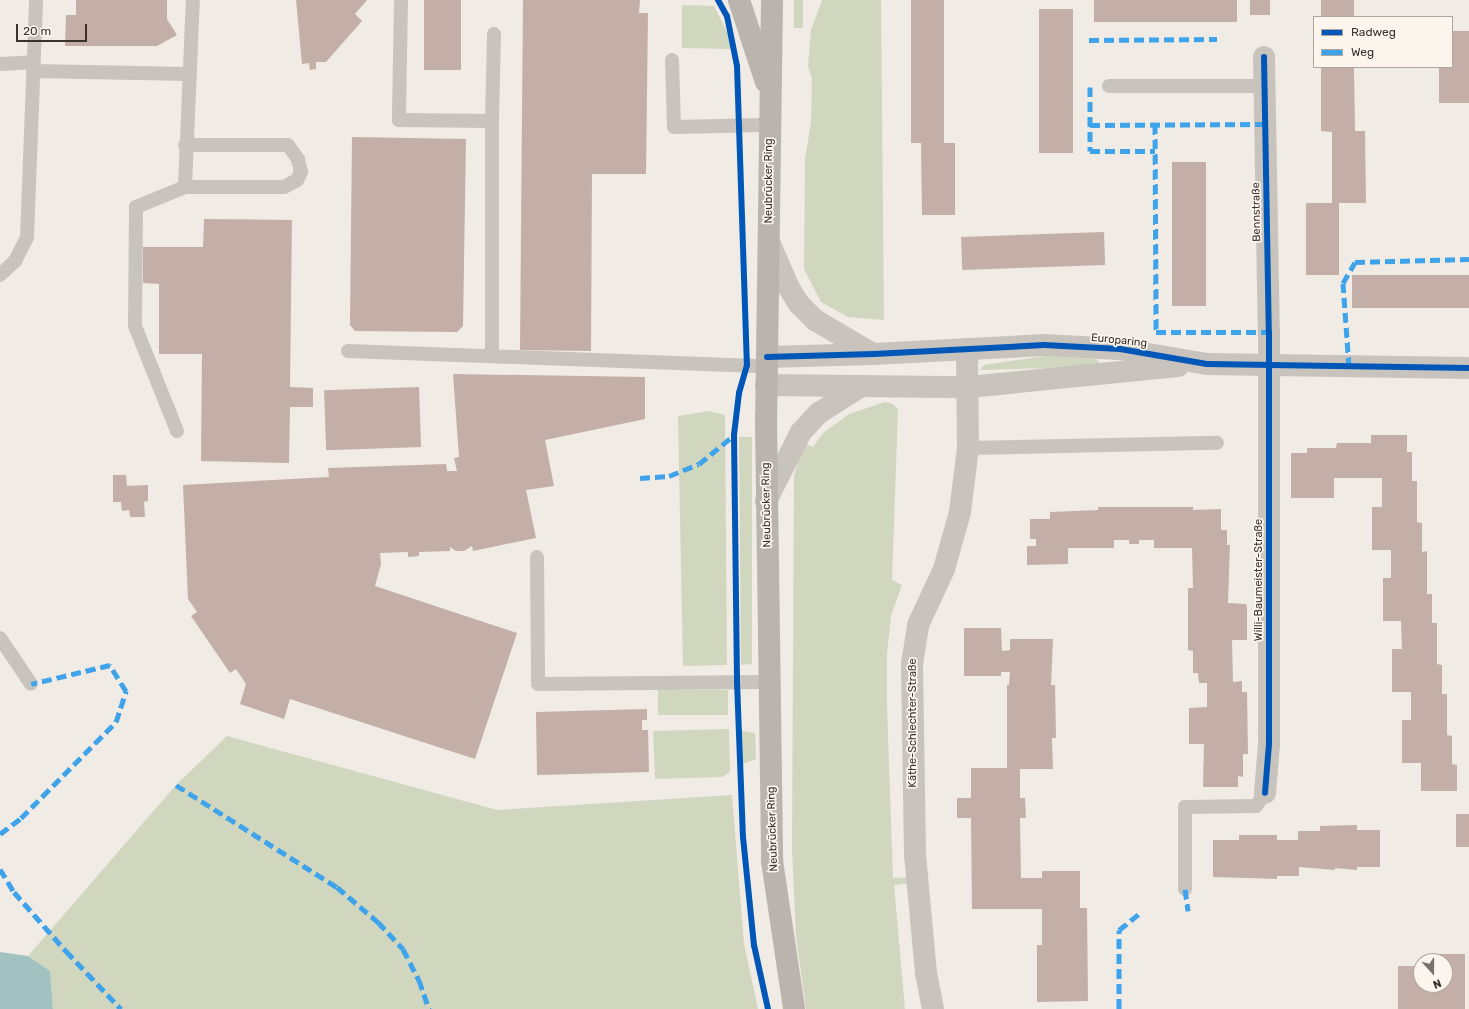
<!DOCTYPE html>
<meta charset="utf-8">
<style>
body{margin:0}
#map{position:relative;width:1469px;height:1009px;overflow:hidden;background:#f0ebe5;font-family:Rubik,sans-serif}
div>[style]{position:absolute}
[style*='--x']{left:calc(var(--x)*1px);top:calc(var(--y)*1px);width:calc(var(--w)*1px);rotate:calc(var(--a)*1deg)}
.green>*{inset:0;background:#d1d6bf;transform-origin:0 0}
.water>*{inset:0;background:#a1c2c1}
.building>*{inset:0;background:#c3afa7;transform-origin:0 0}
.lane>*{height:14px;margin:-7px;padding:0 7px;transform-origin:7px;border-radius:7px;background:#c9c3be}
.street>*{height:22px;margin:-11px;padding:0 11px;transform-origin:11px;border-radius:11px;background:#c9c3be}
.secondary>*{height:22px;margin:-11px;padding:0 11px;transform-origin:11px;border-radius:11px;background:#bab3ae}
.quiet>*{height:5px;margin-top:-2.5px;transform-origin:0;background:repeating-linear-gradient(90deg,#3fa3eb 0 10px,transparent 0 15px)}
.cycleway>*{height:6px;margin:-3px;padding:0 3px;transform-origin:3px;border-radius:3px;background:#0057b8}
span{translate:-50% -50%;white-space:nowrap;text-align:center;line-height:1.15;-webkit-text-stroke:3.5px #fbf5ee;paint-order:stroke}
.street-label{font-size:11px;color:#3b302b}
.legend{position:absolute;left:1313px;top:16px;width:140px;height:52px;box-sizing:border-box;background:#fbf5ee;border:1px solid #aea6a0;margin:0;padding:5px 7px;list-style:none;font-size:12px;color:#3b302b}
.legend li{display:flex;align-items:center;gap:8px;height:20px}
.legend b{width:20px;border:1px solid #aea6a0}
.north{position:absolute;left:1413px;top:953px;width:40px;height:40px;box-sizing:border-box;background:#fbf5ee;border:1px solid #aea6a0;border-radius:50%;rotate:159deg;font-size:11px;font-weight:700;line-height:16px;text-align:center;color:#3b302b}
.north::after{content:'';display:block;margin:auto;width:14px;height:18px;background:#7a716c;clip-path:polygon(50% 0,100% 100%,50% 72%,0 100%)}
.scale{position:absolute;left:16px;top:24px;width:71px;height:18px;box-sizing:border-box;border:2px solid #3b302b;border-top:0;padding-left:5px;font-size:12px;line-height:14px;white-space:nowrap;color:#3b302b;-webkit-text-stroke:3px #fbf5ee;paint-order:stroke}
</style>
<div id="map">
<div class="green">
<i style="left:794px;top:0;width:9px;height:28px"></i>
<i style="clip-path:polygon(822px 0,881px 0,884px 320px,848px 317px,821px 302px,804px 269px,805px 159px,811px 122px,812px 79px,808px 66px,811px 30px)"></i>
<i style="clip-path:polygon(682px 5px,714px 6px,728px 34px,731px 49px,682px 48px)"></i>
<i style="clip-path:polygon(1046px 356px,1097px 359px,1099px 363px,1085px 367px,980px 370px,984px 365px)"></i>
<i style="clip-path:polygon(885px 402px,893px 404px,898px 409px,892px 580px,902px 585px,891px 616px,887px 654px,887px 707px,893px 878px,912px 877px,913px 883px,894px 885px,905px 1009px,806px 1009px,796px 937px,792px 848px,794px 476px,800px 453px,806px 444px,813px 447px,823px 433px,849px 414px)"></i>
<i style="clip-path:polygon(709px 411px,725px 415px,727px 665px,683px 666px,678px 416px)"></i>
<i style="clip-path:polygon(739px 437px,752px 437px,752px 664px,741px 665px)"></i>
<i style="left:728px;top:690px;width:25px;height:70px;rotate:90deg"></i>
<i style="clip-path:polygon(729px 729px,730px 772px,722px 777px,655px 779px,653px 731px)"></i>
<i style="clip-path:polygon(742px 731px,755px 733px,756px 759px,743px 764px)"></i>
<i style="clip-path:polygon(227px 736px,497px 810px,732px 795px,744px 944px,758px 1009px,53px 1009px,50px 971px,28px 956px,176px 785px)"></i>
</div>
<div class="water">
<i style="clip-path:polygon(0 952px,28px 956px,50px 971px,53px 1009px,0 1009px)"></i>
</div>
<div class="building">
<i style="clip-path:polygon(76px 0,167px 0,167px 19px,177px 35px,157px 46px,65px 46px,66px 15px,76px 15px)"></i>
<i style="clip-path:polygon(296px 0,367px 0,355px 14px,362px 21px,326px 62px,316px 62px,316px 69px,310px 70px,309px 63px,302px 64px)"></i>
<i style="left:424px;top:0;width:37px;height:70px"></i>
<i style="clip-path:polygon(523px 0,640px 0,639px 13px,648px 13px,646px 174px,592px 174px,591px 351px,520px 350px)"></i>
<i style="clip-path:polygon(911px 0,944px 0,944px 143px,955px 143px,955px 215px,922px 215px,921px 143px,911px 143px)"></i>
<i style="left:1094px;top:0;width:143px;height:22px"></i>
<i style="left:1250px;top:0;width:20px;height:15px"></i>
<i style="left:1321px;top:0;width:33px;height:17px"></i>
<i style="left:1073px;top:9px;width:144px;height:34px;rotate:90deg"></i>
<i style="clip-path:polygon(1452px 31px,1469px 31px,1469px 103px,1439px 103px,1439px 67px,1452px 67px)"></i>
<i style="clip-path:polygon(1321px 67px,1354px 67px,1355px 131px,1365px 131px,1366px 203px,1339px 203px,1339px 275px,1306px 275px,1306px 203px,1332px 203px,1332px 132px,1321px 131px)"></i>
<i style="clip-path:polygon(352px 137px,466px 139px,463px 326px,457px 332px,355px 331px,350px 325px)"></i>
<i style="left:1172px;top:162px;width:34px;height:144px"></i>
<i style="clip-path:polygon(204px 219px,292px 220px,290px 387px,313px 388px,313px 407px,290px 407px,289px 463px,201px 461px,202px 354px,159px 354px,159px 284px,143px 283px,143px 247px,203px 247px)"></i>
<i style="left:1104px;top:232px;width:33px;height:143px;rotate:88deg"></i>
<i style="left:1352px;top:275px;width:117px;height:33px"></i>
<i style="clip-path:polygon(453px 374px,645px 377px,645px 419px,545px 440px,554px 486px,526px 490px,536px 538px,473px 551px,472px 546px,464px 551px,456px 551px,450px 547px,450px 551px,419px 552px,419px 556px,408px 557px,408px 552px,380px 553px,381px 564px,375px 586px,517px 633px,475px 759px,290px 699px,284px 719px,240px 704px,246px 684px,236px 669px,230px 673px,191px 616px,197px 612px,188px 599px,183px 485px,329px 477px,328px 468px,446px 464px,447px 471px,457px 471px,454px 458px,459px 457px)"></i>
<i style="left:419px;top:387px;width:60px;height:95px;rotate:88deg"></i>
<i style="clip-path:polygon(1371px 435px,1407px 435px,1407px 452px,1412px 452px,1412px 481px,1417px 481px,1417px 522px,1422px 523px,1422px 552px,1427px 551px,1427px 594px,1432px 594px,1432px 623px,1437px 623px,1437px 664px,1442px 665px,1442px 694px,1447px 694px,1447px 735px,1452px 736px,1452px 764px,1457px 765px,1457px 791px,1421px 791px,1421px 763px,1402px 763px,1402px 720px,1411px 720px,1411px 692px,1392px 692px,1392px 649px,1402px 649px,1401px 621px,1383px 621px,1383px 578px,1391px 578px,1391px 550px,1372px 550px,1372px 507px,1382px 507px,1382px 478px,1334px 478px,1334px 498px,1291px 498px,1291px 453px,1307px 453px,1307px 448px,1336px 448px,1337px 443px,1371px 443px)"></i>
<i style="clip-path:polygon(113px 475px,126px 475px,127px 486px,148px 485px,148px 501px,144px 502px,145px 517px,130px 517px,129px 510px,122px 511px,121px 502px,113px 502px)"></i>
<i style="clip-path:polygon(1098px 507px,1193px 507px,1193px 510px,1221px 509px,1221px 530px,1227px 530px,1227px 545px,1230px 545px,1228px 603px,1246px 604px,1247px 608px,1247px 640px,1232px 640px,1233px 682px,1242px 681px,1242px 692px,1247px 692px,1248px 754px,1243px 754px,1243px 777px,1238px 776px,1238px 787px,1203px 787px,1204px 744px,1189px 744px,1189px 708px,1207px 707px,1207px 683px,1199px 683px,1198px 673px,1193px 673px,1193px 651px,1188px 650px,1188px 588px,1193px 588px,1192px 548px,1154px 548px,1154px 540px,1139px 540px,1139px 544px,1129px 544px,1129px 540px,1114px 540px,1114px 548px,1068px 548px,1068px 564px,1027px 565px,1027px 546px,1036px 546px,1036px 539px,1030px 539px,1030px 519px,1050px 519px,1050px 512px,1098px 510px)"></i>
<i style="clip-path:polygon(964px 628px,1001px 628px,1002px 651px,1010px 650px,1010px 639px,1053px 639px,1051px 685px,1055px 685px,1056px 738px,1052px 738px,1053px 769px,1020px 769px,1020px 798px,1025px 798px,1026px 818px,1020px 818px,1021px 878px,1042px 878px,1042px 871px,1080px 871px,1080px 908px,1087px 908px,1088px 1001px,1037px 1002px,1037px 945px,1042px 945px,1042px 909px,972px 909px,971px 818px,957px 818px,957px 798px,971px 798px,971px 768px,1007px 768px,1007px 685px,1009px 685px,1010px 672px,1001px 672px,1001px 676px,964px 676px)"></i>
<i style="clip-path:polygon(647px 709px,647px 720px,642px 720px,642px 730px,648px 730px,649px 772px,537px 775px,536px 712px)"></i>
<i style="left:1456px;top:814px;width:13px;height:33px"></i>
<i style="clip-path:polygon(1357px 825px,1357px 830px,1380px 830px,1380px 867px,1357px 867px,1357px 870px,1335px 868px,1335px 870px,1299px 867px,1299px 876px,1277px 876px,1277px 879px,1213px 877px,1213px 840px,1239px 840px,1239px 835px,1277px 835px,1277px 840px,1298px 840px,1298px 831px,1320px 831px,1320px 826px)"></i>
<i style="clip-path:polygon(1440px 954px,1465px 954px,1465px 1009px,1398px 1009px,1398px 966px,1421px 966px,1421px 985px,1445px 985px,1445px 961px,1440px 961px)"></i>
</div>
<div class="lane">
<i style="--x:401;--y:0;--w:120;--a:91"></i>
<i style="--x:399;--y:120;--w:93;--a:0.6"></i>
<i style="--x:492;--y:121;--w:87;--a:-88.7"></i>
<i style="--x:672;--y:60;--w:67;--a:88.3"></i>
<i style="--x:674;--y:127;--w:96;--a:-1.2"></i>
<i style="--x:0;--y:64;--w:33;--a:-3"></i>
<i style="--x:33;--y:71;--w:156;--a:1.1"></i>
<i style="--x:1109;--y:86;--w:155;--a:0"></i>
<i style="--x:492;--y:121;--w:235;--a:90"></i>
<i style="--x:185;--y:187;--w:99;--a:0"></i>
<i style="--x:284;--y:187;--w:15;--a:-28"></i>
<i style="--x:297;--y:180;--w:9;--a:-63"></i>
<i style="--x:301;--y:172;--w:13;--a:-103"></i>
<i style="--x:298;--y:159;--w:17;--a:-126"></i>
<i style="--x:288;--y:145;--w:103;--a:180"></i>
<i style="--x:0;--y:275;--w:21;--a:-43"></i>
<i style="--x:15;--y:261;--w:27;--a:-63"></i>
<i style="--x:27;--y:237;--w:237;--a:-87.8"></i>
<i style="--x:348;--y:351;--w:419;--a:2.1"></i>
<i style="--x:177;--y:431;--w:113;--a:-111.8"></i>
<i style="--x:135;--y:326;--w:119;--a:-89.5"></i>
<i style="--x:136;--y:207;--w:53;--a:-22.2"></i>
<i style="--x:185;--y:187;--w:187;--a:-87.6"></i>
<i style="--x:968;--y:448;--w:249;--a:-1.2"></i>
<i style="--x:537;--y:557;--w:127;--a:89.5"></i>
<i style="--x:538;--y:684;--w:232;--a:-0.5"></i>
<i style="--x:0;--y:638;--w:55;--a:56"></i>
<i style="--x:1185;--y:889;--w:82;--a:-90"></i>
<i style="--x:1185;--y:807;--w:71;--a:-0.8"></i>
<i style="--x:1256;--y:806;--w:16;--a:-55"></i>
</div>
<div class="street">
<i style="--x:1264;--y:57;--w:275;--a:89"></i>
<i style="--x:1269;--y:332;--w:412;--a:90"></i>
<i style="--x:1269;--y:744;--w:49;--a:94.7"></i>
<i style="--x:769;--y:242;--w:50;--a:66.5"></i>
<i style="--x:789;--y:288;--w:19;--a:58"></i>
<i style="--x:799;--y:304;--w:23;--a:45"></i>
<i style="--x:815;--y:320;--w:67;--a:30.4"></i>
<i style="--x:767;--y:357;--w:107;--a:-1.6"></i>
<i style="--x:874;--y:354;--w:170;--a:-3"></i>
<i style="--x:1044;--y:345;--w:76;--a:3"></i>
<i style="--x:1120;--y:349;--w:88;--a:9.8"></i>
<i style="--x:1207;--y:364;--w:262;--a:0.9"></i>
<i style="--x:766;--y:385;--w:203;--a:0.6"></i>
<i style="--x:969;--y:387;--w:210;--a:-5.7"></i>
<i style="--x:766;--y:501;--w:77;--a:-63.1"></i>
<i style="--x:801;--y:432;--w:26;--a:-47"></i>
<i style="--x:819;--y:413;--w:50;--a:-32.7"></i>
<i style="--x:933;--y:1009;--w:37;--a:-101"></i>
<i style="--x:926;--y:973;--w:119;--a:-95.3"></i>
<i style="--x:915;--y:855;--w:191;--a:-90.9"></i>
<i style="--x:912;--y:664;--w:39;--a:-81"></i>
<i style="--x:918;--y:625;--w:62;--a:-65.1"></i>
<i style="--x:944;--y:569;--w:59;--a:-74.3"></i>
<i style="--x:960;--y:512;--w:64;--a:-82.9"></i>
<i style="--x:968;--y:448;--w:99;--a:-90.6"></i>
</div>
<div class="secondary">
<i style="--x:739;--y:0;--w:86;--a:71.8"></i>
<i style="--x:772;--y:0;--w:420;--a:90.8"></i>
<i style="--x:766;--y:420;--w:441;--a:89.2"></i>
<i style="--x:772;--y:861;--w:150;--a:81.5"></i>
</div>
<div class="quiet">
<i style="--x:1089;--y:40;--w:128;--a:-0.4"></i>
<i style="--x:1090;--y:87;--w:64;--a:90"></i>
<i style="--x:1090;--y:151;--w:65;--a:0"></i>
<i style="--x:1155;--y:124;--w:208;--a:89.7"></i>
<i style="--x:1156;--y:332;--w:113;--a:0"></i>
<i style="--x:1090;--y:125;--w:175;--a:-0.3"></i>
<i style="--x:1349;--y:367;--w:84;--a:-94.1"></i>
<i style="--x:1343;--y:283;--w:24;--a:-60"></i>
<i style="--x:1355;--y:262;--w:114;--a:-1.5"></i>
<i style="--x:640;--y:478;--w:29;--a:-4"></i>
<i style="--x:669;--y:476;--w:32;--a:-22"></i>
<i style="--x:699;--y:464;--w:45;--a:-39.6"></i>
<i style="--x:176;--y:785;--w:191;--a:32.4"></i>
<i style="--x:337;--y:887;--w:54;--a:40.5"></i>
<i style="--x:378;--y:922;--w:37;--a:47"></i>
<i style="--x:403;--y:949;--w:35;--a:63"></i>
<i style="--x:419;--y:980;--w:31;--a:71"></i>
<i style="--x:0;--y:834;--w:26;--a:-37"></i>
<i style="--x:21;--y:818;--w:135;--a:-45.3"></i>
<i style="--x:116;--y:722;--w:33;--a:-72"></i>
<i style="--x:126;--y:691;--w:31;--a:-122"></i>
<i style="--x:110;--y:665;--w:81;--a:166.5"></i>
<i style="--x:0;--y:869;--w:27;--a:59"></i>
<i style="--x:14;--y:892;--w:79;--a:48.6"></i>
<i style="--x:66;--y:951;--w:80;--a:46.5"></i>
<i style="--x:1185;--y:889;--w:22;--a:82"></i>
<i style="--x:1119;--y:1009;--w:79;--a:-90"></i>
<i style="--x:1119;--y:930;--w:28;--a:-39"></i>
</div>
<div class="cycleway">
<i style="--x:718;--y:0;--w:18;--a:61"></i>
<i style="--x:727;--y:16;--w:51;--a:78.7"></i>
<i style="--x:737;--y:66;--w:299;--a:88.1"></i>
<i style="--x:747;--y:365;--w:29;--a:106"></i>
<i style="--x:739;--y:393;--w:42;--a:96.8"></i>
<i style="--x:734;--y:435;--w:247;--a:89.3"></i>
<i style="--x:737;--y:682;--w:155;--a:87.8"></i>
<i style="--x:743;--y:837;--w:109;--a:84.2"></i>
<i style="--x:754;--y:945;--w:66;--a:77.7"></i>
<i style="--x:1264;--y:57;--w:275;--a:89"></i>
<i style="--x:1269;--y:332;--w:412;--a:90"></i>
<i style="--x:1269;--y:744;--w:49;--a:94.7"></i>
<i style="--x:767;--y:357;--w:107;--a:-1.6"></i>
<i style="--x:874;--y:354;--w:170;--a:-3"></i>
<i style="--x:1044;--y:345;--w:76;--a:3"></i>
<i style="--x:1120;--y:349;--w:88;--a:9.8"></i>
<i style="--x:1207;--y:364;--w:262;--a:0.9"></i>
</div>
<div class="street-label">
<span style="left:769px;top:181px;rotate:-90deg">Neubrücker Ring</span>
<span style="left:1257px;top:212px;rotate:-91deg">Bennstraße</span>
<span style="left:1119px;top:341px;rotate:6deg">Europaring</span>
<span style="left:767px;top:505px;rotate:-91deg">Neubrücker Ring</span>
<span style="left:1259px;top:580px;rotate:-90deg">Willi-Baumeister-Straße</span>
<span style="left:913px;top:723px;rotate:-90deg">Käthe-Schlechter-Straße</span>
<span style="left:773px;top:829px;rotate:-92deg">Neubrücker Ring</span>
</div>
<ul class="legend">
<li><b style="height:5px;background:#0057b8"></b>Radweg</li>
<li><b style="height:5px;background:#3fa3eb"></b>Weg</li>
</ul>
<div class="north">N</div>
<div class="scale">20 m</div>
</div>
